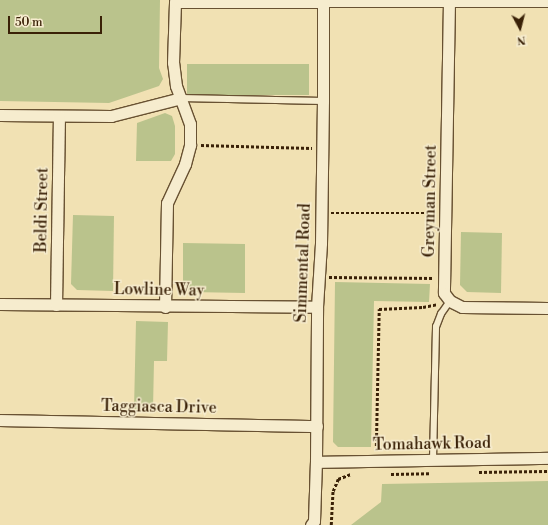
<!DOCTYPE html>
<style>
body{margin:0}
#map{position:relative;width:548px;height:525px;overflow:hidden;background:#f1e1b3;font-family:"Libre Bodoni",serif}
div>[style]{position:absolute}
[style*='--x']{left:calc(var(--x)*1px);top:calc(var(--y)*1px);width:calc(var(--w)*1px);rotate:calc(var(--a)*1deg)}
.green>*{inset:0;background:#bac38c;transform-origin:0 0}
.path>*{height:2.5px;margin-top:-1.25px;transform-origin:0;background:repeating-linear-gradient(90deg,#3a2107 0 3px,transparent 0 5px)}
.roads{filter:drop-shadow(1px 0 #685132) drop-shadow(-1px 0 #685132) drop-shadow(0 1px #685132) drop-shadow(0 -1px #685132)}
.lane>*{height:5.5px;margin:-2.75px;padding:0 2.75px;transform-origin:2.75px;border-radius:2.75px;background:#f6ecce}
.street>*{height:11px;margin:-5.5px;padding:0 5.5px;transform-origin:5.5px;border-radius:5.5px;background:#f6ecce}
span{translate:-50% -50%;white-space:nowrap;text-align:center;line-height:1.15;-webkit-text-stroke:3px #f6ecce;paint-order:stroke}
.street-label{font-size:16px;color:#3a2107}
.north{position:absolute;left:500px;top:8px;width:40px;height:40px;-webkit-text-stroke:3px #f6ecce;paint-order:stroke;rotate:173deg;font-size:11px;font-weight:700;line-height:16px;text-align:center;color:#3a2107}
.north::after{content:'';display:block;margin:auto;width:14px;height:18px;background:#3a2107;clip-path:polygon(50% 0,100% 100%,50% 72%,0 100%)}
.scale{position:absolute;left:8px;top:16px;width:94px;height:18px;box-sizing:border-box;border:2px solid #3a2107;border-top:0;padding-left:5px;font-size:12px;line-height:14px;white-space:nowrap;color:#3a2107;-webkit-text-stroke:3px #f6ecce;paint-order:stroke}
</style>
<div id="map">
<div class="green">
<i style="clip-path:polygon(0 0,160px 0,159px 68px,163px 79px,159px 86px,109px 103px,0 101px)"></i>
<i style="left:187px;top:64px;width:122px;height:31px"></i>
<i style="clip-path:polygon(165px 113px,172px 116px,175px 126px,175px 154px,171px 161px,136px 161px,137px 123px)"></i>
<i style="clip-path:polygon(73px 215px,114px 216px,113px 291px,77px 290px,71px 284px)"></i>
<i style="clip-path:polygon(461px 232px,502px 233px,501px 293px,467px 292px,460px 285px)"></i>
<i style="clip-path:polygon(183px 243px,245px 244px,245px 293px,190px 292px,183px 284px)"></i>
<i style="clip-path:polygon(335px 282px,430px 284px,429px 302px,374px 301px,371px 447px,338px 447px,333px 442px)"></i>
<i style="clip-path:polygon(136px 321px,168px 322px,167px 361px,154px 361px,153px 409px,134px 409px)"></i>
<i style="clip-path:polygon(548px 481px,548px 525px,351px 525px,381px 502px,382px 484px)"></i>
</div>
<div class="path">
<i style="--x:201;--y:145;--w:111;--a:1.5"></i>
<i style="--x:331;--y:213;--w:103;--a:0"></i>
<i style="--x:329;--y:277;--w:105;--a:0.5"></i>
<i style="--x:376;--y:451;--w:142;--a:-88.8"></i>
<i style="--x:379;--y:309;--w:44;--a:-2.6"></i>
<i style="--x:423;--y:307;--w:15;--a:-11"></i>
<i style="--x:479;--y:472;--w:69;--a:-0.8"></i>
<i style="--x:391;--y:474;--w:39;--a:-1"></i>
<i style="--x:331;--y:525;--w:34;--a:-87"></i>
<i style="--x:333;--y:491;--w:13;--a:-67"></i>
<i style="--x:338;--y:479;--w:14;--a:-21"></i>
</div>
<div class="roads">
<div class="lane">
<i style="--x:181;--y:98;--w:142;--a:1.2"></i>
<i style="--x:433;--y:460;--w:133;--a:-88.7"></i>
<i style="--x:436;--y:327;--w:14;--a:-69"></i>
<i style="--x:441;--y:314;--w:16;--a:-55"></i>
</div>
<div class="street">
<i style="--x:449;--y:1;--w:292;--a:91"></i>
<i style="--x:444;--y:293;--w:10;--a:53"></i>
<i style="--x:450;--y:301;--w:13;--a:27"></i>
<i style="--x:462;--y:307;--w:86;--a:0.7"></i>
<i style="--x:0;--y:115;--w:111;--a:0.5"></i>
<i style="--x:111;--y:116;--w:72;--a:-14.4"></i>
<i style="--x:0;--y:304;--w:317;--a:0.5"></i>
<i style="--x:56;--y:305;--w:189;--a:-89.1"></i>
<i style="--x:165;--y:307;--w:104;--a:-88.9"></i>
<i style="--x:167;--y:203;--w:43;--a:-65.2"></i>
<i style="--x:185;--y:164;--w:20;--a:-75"></i>
<i style="--x:190;--y:145;--w:21;--a:-90"></i>
<i style="--x:190;--y:124;--w:40;--a:-110.2"></i>
<i style="--x:176;--y:86;--w:23;--a:-97"></i>
<i style="--x:173;--y:63;--w:61;--a:-88.1"></i>
<i style="--x:175;--y:2;--w:373;--a:-0.2"></i>
<i style="--x:0;--y:420;--w:317;--a:1.1"></i>
<i style="--x:316;--y:462;--w:232;--a:-1"></i>
<i style="--x:311;--y:525;--w:5;--a:-53"></i>
<i style="--x:314;--y:521;--w:59;--a:-88.1"></i>
<i style="--x:316;--y:462;--w:155;--a:-89.6"></i>
<i style="--x:317;--y:307;--w:64;--a:-86.4"></i>
<i style="--x:321;--y:243;--w:142;--a:-89.2"></i>
<i style="--x:323;--y:101;--w:100;--a:-90"></i>
</div>
</div>
<div class="street-label">
<span style="left:430px;top:201px;rotate:-89deg">Greyman Street</span>
<span style="left:42px;top:210px;rotate:-89deg">Beldi Street</span>
<span style="left:303px;top:263px;rotate:-88deg">Simmental Road</span>
<span style="left:159px;top:290px;rotate:1deg">Lowline Way</span>
<span style="left:159px;top:407px;rotate:1deg">Taggiasca Drive</span>
<span style="left:432px;top:444px;rotate:-1deg">Tomahawk Road</span>
</div>
<div class="north">N</div>
<div class="scale">50 m</div>
</div>
